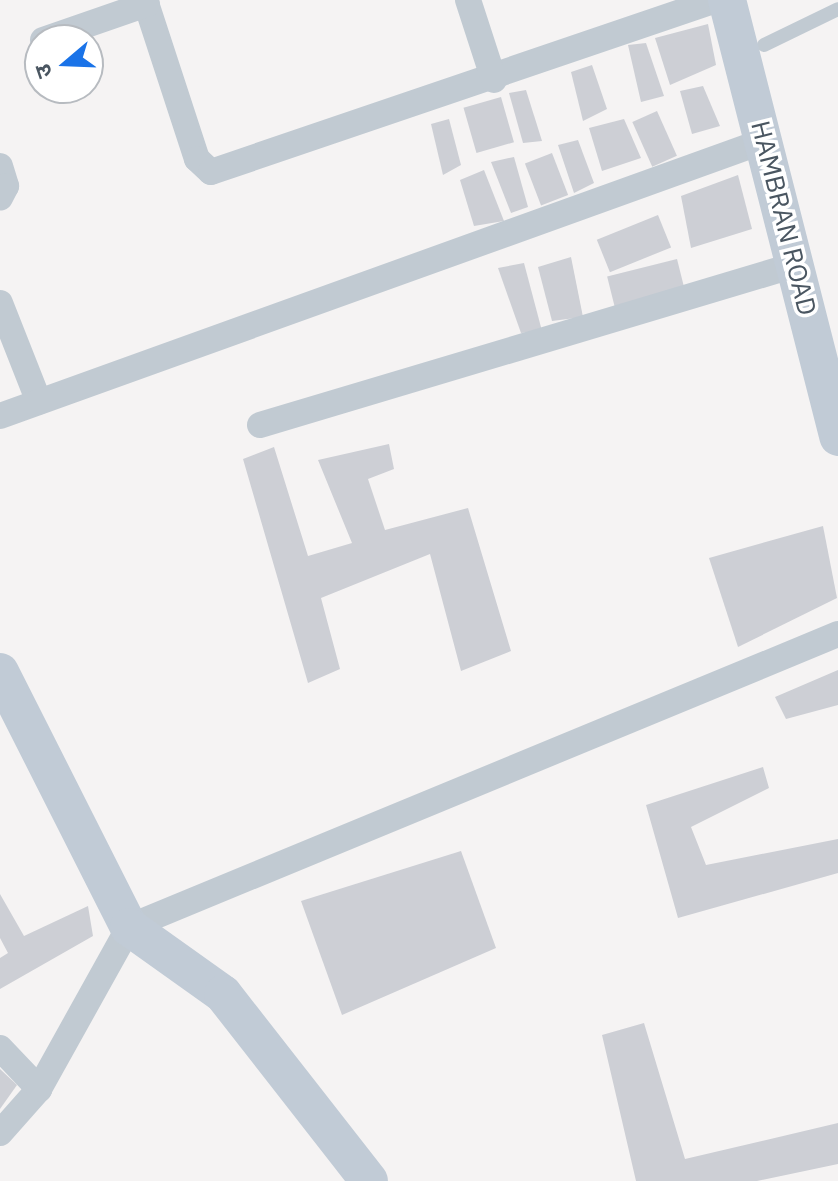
<!DOCTYPE html>
<meta charset="utf-8">
<style>
body{margin:0}
#map{position:relative;width:838px;height:1181px;overflow:hidden;background:#f5f3f3;font-family:"IBM Plex Sans","Noto Sans Devanagari",sans-serif}
div>[style]{position:absolute}
[style*='--x']{left:calc(var(--x)*1px);top:calc(var(--y)*1px);width:calc(var(--w)*1px);rotate:calc(var(--a)*1deg)}
.building>*{inset:0;background:#cdcfd5;transform-origin:0 0}
.lane>*{height:14px;margin:-7px;padding:0 7px;transform-origin:7px;border-radius:7px;background:#c1cad2}
.street>*{height:26px;margin:-13px;padding:0 13px;transform-origin:13px;border-radius:13px;background:#c1cad2}
.secondary>*{height:38px;margin:-19px;padding:0 19px;transform-origin:19px;border-radius:19px;background:#c1cbd6}
span{translate:-50% -50%;white-space:nowrap;text-align:center;line-height:1.15;-webkit-text-stroke:7px #fff;paint-order:stroke}
.street-label{font-size:26px;color:#4a5661}
.north{position:absolute;left:24px;top:24px;width:80px;height:80px;box-sizing:border-box;background:#fff;border:2px solid #b7bbc0;border-radius:50%;rotate:251deg;font-size:22px;font-weight:700;line-height:32px;text-align:center;color:#4a5661}
.north::after{content:'';display:block;margin:auto;width:28px;height:36px;background:#1a73e8;clip-path:polygon(50% 0,100% 100%,50% 72%,0 100%)}
</style>
<div id="map">
<div class="building">
<i style="clip-path:polygon(708px 24px,716px 65px,670px 85px,655px 38px)"></i>
<i style="clip-path:polygon(646px 43px,664px 96px,641px 102px,628px 45px)"></i>
<i style="clip-path:polygon(592px 65px,607px 109px,583px 121px,571px 72px)"></i>
<i style="clip-path:polygon(703px 86px,720px 126px,692px 134px,680px 91px)"></i>
<i style="clip-path:polygon(526px 90px,542px 141px,523px 143px,509px 93px)"></i>
<i style="left:501px;top:97px;width:47px;height:39px;rotate:74deg"></i>
<i style="left:657px;top:111px;width:49px;height:27px;rotate:66deg"></i>
<i style="clip-path:polygon(449px 119px,461px 165px,443px 175px,431px 124px)"></i>
<i style="clip-path:polygon(624px 119px,641px 158px,602px 171px,589px 128px)"></i>
<i style="clip-path:polygon(578px 140px,594px 183px,574px 193px,558px 145px)"></i>
<i style="left:552px;top:153px;width:45px;height:29px;rotate:69deg"></i>
<i style="clip-path:polygon(514px 157px,528px 207px,511px 213px,491px 162px)"></i>
<i style="clip-path:polygon(484px 170px,504px 221px,474px 226px,460px 180px)"></i>
<i style="clip-path:polygon(738px 175px,752px 229px,691px 248px,681px 196px)"></i>
<i style="left:658px;top:215px;width:35px;height:66px;rotate:68deg"></i>
<i style="clip-path:polygon(571px 257px,583px 317px,552px 321px,538px 267px)"></i>
<i style="left:677px;top:259px;width:33px;height:72px;rotate:76deg"></i>
<i style="clip-path:polygon(524px 263px,542px 331px,521px 333px,498px 268px)"></i>
<i style="clip-path:polygon(389px 444px,394px 469px,368px 479px,385px 530px,468px 508px,511px 651px,461px 671px,430px 554px,321px 598px,340px 669px,308px 683px,243px 459px,274px 447px,308px 556px,352px 543px,318px 460px)"></i>
<i style="clip-path:polygon(823px 526px,837px 598px,738px 647px,709px 558px)"></i>
<i style="clip-path:polygon(838px 670px,838px 705px,786px 719px,775px 697px)"></i>
<i style="clip-path:polygon(763px 767px,769px 788px,691px 827px,706px 865px,838px 839px,838px 873px,678px 918px,646px 805px)"></i>
<i style="clip-path:polygon(461px 851px,496px 948px,342px 1015px,301px 901px)"></i>
<i style="clip-path:polygon(0 894px,24px 936px,88px 906px,93px 936px,0 989px,0 958px,8px 953px,0 938px)"></i>
<i style="clip-path:polygon(644px 1023px,685px 1159px,838px 1123px,838px 1164px,757px 1181px,636px 1181px,602px 1035px)"></i>
<i style="clip-path:polygon(0 1069px,17px 1085px,0 1109px)"></i>
</div>
<div class="lane">
<i style="--x:764;--y:45;--w:82;--a:-25.9"></i>
</div>
<div class="street">
<i style="--x:145;--y:0;--w:167;--a:71.9"></i>
<i style="--x:197;--y:159;--w:19;--a:43"></i>
<i style="--x:211;--y:172;--w:533;--a:-18.81"></i>
<i style="--x:468;--y:0;--w:84;--a:72"></i>
<i style="--x:43;--y:40;--w:110;--a:-19.1"></i>
<i style="--x:0;--y:166;--w:21;--a:73"></i>
<i style="--x:6;--y:186;--w:13;--a:117"></i>
<i style="--x:0;--y:303;--w:106;--a:68.5"></i>
<i style="--x:0;--y:416;--w:812;--a:-19.8"></i>
<i style="--x:260;--y:425;--w:558;--a:-16.65"></i>
<i style="--x:0;--y:1048;--w:57;--a:46.4"></i>
<i style="--x:0;--y:1133;--w:59;--a:-48.4"></i>
<i style="--x:39;--y:1089;--w:185;--a:-60.9"></i>
<i style="--x:129;--y:927;--w:767;--a:-22.45"></i>
</div>
<div class="secondary">
<i style="--x:727;--y:0;--w:451;--a:75.7"></i>
<i style="--x:0;--y:672;--w:286;--a:63.2"></i>
<i style="--x:129;--y:927;--w:115;--a:35.5"></i>
<i style="--x:223;--y:994;--w:237;--a:52"></i>
</div>
<div class="street-label">
<span style="left:784px;top:218px;rotate:76deg">HAMBRAN ROAD</span>
</div>
<div class="north">उ</div>
</div>
